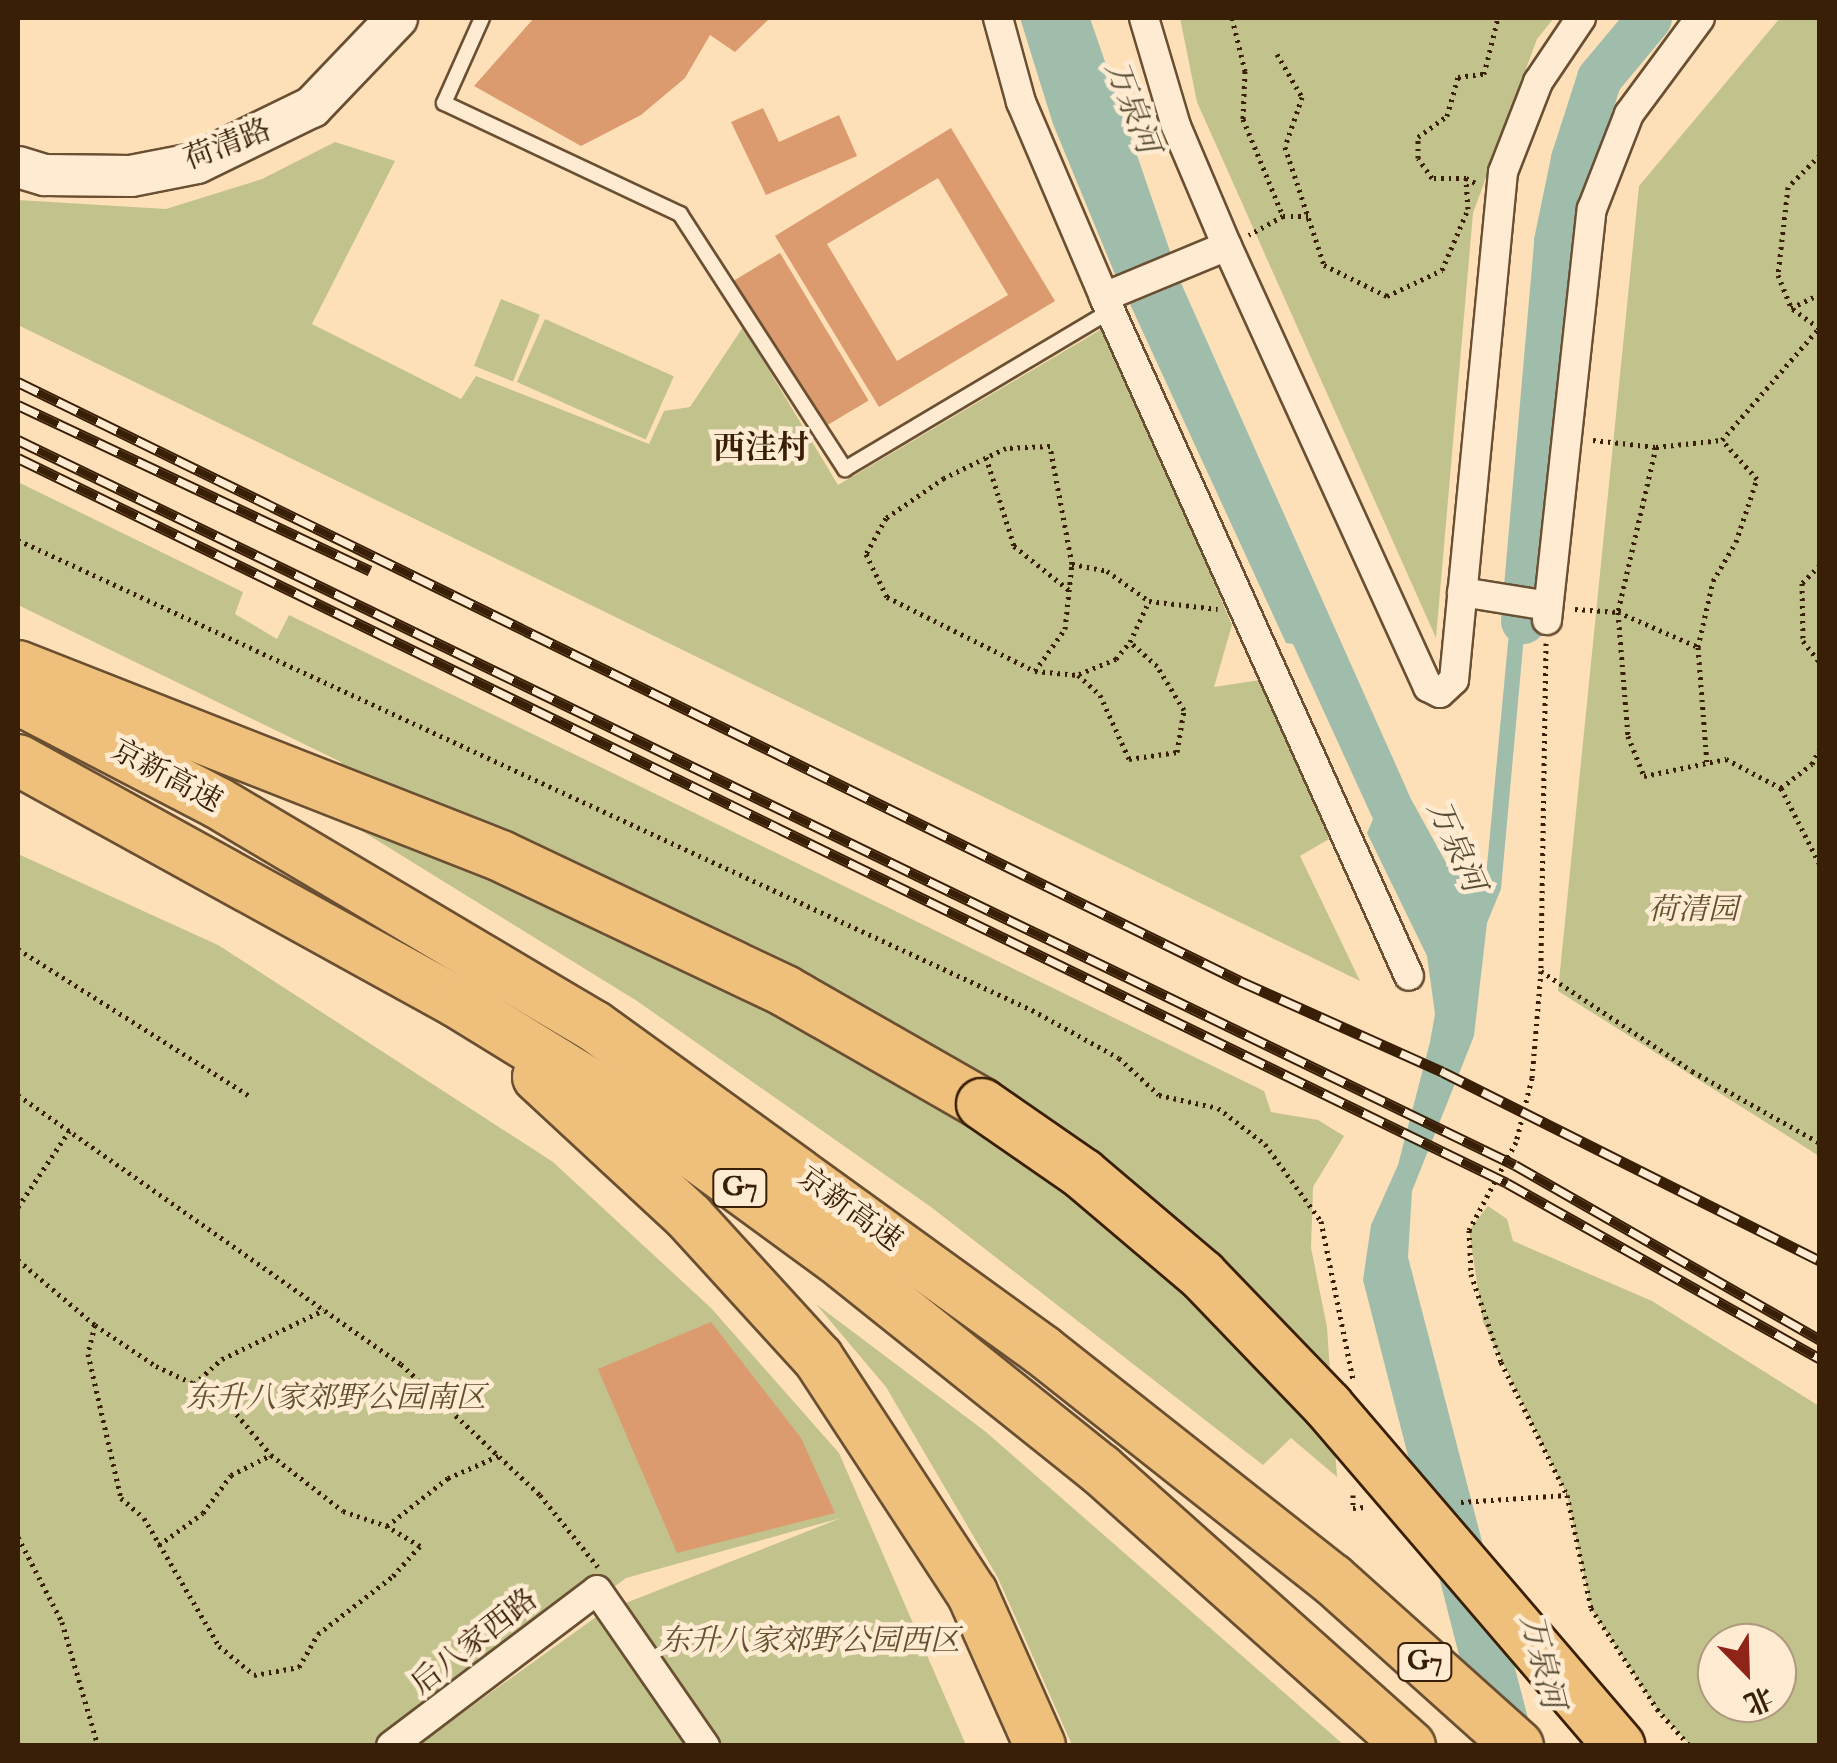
<!DOCTYPE html>
<meta charset="utf-8">
<style>
body{margin:0}
#map{position:relative;width:1837px;height:1763px;overflow:hidden;background:#fde0b8;font-family:"IM FELL English","Noto Serif SC",serif}
div>[style]{position:absolute}
[style*='--x']{left:calc(var(--x)*1px);top:calc(var(--y)*1px);width:calc(var(--w)*1px);rotate:calc(var(--a)*1deg)}
.green>*{inset:0;background:#c2c28d;transform-origin:0 0}
.water>*{inset:0;background:#a0bdac}
.river>*{height:45px;margin:-22.5px;padding:0 22.5px;transform-origin:22.5px;border-radius:22.5px;background:#a0bdac}
.building>*{inset:0;background:#dc9a6f;transform-origin:0 0}
.path>*{height:5px;margin-top:-2.5px;transform-origin:0;background:repeating-linear-gradient(90deg,#391f05 0 2.5px,transparent 0 7.5px)}
.roads{filter:drop-shadow(2px 0 #6a4f32) drop-shadow(-2px 0 #6a4f32) drop-shadow(0 2px #6a4f32) drop-shadow(0 -2px #6a4f32)}
.lane>*{height:14px;margin:-7px;padding:0 7px;transform-origin:7px;border-radius:7px;background:#feebd1}
.street>*{height:28px;margin:-14px;padding:0 14px;transform-origin:14px;border-radius:14px;background:#feebd1}
.secondary>*{height:40px;margin:-20px;padding:0 20px;transform-origin:20px;border-radius:20px;background:#feebd1}
.highway>*{height:50px;margin:-25px;padding:0 25px;transform-origin:25px;border-radius:25px;background:#eec07c}
.rail>*{height:11px;margin-top:-5.5px;transform-origin:0;background:repeating-linear-gradient(90deg,#feebd1 0 22px,#391f05 0 44px);box-sizing:border-box;border-block:2px solid #391f05}
.bridges{filter:drop-shadow(2px 0 #391f05) drop-shadow(-2px 0 #391f05) drop-shadow(0 2px #391f05) drop-shadow(0 -2px #391f05)}
.highway-bridge>*{height:50px;margin:-25px;padding:0 25px;transform-origin:25px;border-radius:25px;background:#eec07c}
span{translate:-50% -50%;white-space:nowrap;text-align:center;line-height:1.15;-webkit-text-stroke:9px #feebd1;paint-order:stroke}
.shield-label span{padding:2px 8px;background:#feebd1;border:2px solid;border-radius:8px;-webkit-text-stroke-width:0}
.shield-label{font-size:28px;color:#391f05;font-weight:700}
.street-label{font-size:30px;color:#391f05}
.park-label{font-size:30px;color:#62502e;font-style:italic}
.water-label{font-size:32px;color:#584e37;font-style:italic}
.neighbourhood-label{font-size:32px;color:#391f05;font-weight:700}
.frame{position:absolute;inset:0;border:20px solid #391f05;pointer-events:none}
.north{position:absolute;left:1697px;top:1623px;width:100px;height:100px;box-sizing:border-box;background:#feebd1;border:2px solid #af997f;border-radius:50%;rotate:157deg;font-size:28px;font-weight:700;line-height:40px;text-align:center;color:#391f05}
.north::after{content:'';display:block;margin:auto;width:35px;height:45px;background:#8f2418;clip-path:polygon(50% 0,100% 100%,50% 72%,0 100%)}
</style>
<div id="map">
<div class="green">
<i style="clip-path:polygon(1180px 18px,1554px 18px,1537px 39px,1473px 213px,1436px 638px,1197px 102px)"></i>
<i style="clip-path:polygon(1780px 18px,1820px 18px,1819px 1156px,1558px 991px,1639px 186px)"></i>
<i style="clip-path:polygon(335px 142px,395px 161px,312px 324px,461px 399px,476px 376px,649px 444px,664px 411px,690px 407px,743px 327px,838px 485px,1105px 327px,1232px 625px,1214px 687px,1260px 680px,1329px 839px,1300px 856px,1360px 981px,18px 325px,18px 200px,166px 209px,262px 179px)"></i>
<i style="left:501px;top:299px;width:42px;height:72px;rotate:22deg"></i>
<i style="left:545px;top:319px;width:141px;height:69px;rotate:24deg"></i>
<i style="clip-path:polygon(18px 482px,243px 592px,235px 614px,277px 639px,289px 615px,1264px 1091px,1271px 1112px,1318px 1120px,1344px 1136px,1313px 1187px,1311px 1248px,1327px 1327px,1337px 1477px,1291px 1438px,1263px 1465px,931px 1207px,637px 1001px,341px 818px,341px 762px,18px 605px)"></i>
<i style="clip-path:polygon(18px 854px,218px 945px,553px 1162px,711px 1308px,839px 1453px,966px 1745px,418px 1745px,603px 1612px,841px 1518px,626px 1578px,400px 1745px,18px 1745px)"></i>
<i style="clip-path:polygon(evenodd,1488px 1206px,1507px 1219px,1513px 1241px,1652px 1301px,1819px 1406px,1819px 1745px,1690px 1745px,1657px 1709px,1591px 1608px,1567px 1495px,1483px 1322px,1469px 1230px,1488px 1206px,1777px 1643px,1777px 1703px,1717px 1703px,1717px 1643px,1777px 1643px)"></i>
<i style="clip-path:polygon(816px 1304px,986px 1432px,1344px 1745px,1072px 1745px,998px 1578px,886px 1387px)"></i>
</div>
<div class="water">
<i style="clip-path:polygon(1020px 18px,1090px 18px,1173px 260px,1119px 284px,1053px 124px)"></i>
<i style="clip-path:polygon(1181px 283px,1411px 799px,1449px 868px,1485px 887px,1516px 558px,1531px 559px,1501px 889px,1487px 923px,1474px 1036px,1412px 1191px,1408px 1257px,1535px 1745px,1482px 1745px,1363px 1280px,1371px 1225px,1398px 1165px,1430px 1042px,1435px 1014px,1427px 956px,1367px 833px,1373px 819px,1293px 644px,1286px 643px,1130px 304px)"></i>
</div>
<div class="river">
<i style="--x:1523;--y:621;--w:381;--a:-85"></i>
<i style="--x:1556;--y:241;--w:84;--a:-78.3"></i>
<i style="--x:1573;--y:159;--w:85;--a:-72.2"></i>
<i style="--x:1599;--y:78;--w:78;--a:-50.2"></i>
</div>
<div class="building">
<i style="clip-path:polygon(534px 18px,770px 18px,735px 52px,710px 35px,685px 78px,641px 115px,581px 146px,474px 86px)"></i>
<i style="clip-path:polygon(763px 108px,779px 142px,839px 115px,857px 156px,766px 195px,731px 122px)"></i>
<i style="clip-path:polygon(evenodd,951px 128px,1055px 301px,879px 407px,775px 236px,951px 128px,938px 178px,1008px 295px,897px 361px,827px 244px,938px 178px)"></i>
<i style="left:780px;top:253px;width:172px;height:57px;rotate:59deg"></i>
<i style="clip-path:polygon(711px 1322px,801px 1438px,835px 1513px,677px 1553px,598px 1369px)"></i>
</div>
<div class="path">
<i style="--x:1232;--y:18;--w:55;--a:76.2"></i>
<i style="--x:1245;--y:71;--w:48;--a:92.4"></i>
<i style="--x:1243;--y:119;--w:105;--a:67.6"></i>
<i style="--x:1283;--y:216;--w:39;--a:151"></i>
<i style="--x:1277;--y:54;--w:50;--a:59.8"></i>
<i style="--x:1302;--y:97;--w:53;--a:108.8"></i>
<i style="--x:1285;--y:147;--w:124;--a:71.7"></i>
<i style="--x:1324;--y:265;--w:70;--a:26.2"></i>
<i style="--x:1387;--y:296;--w:61;--a:-25.3"></i>
<i style="--x:1442;--y:270;--w:66;--a:-66.9"></i>
<i style="--x:1468;--y:209;--w:31;--a:-94"></i>
<i style="--x:1466;--y:178;--w:13;--a:27"></i>
<i style="--x:1820;--y:155;--w:45;--a:135"></i>
<i style="--x:1788;--y:187;--w:89;--a:96.5"></i>
<i style="--x:1778;--y:275;--w:35;--a:68"></i>
<i style="--x:1791;--y:308;--w:32;--a:-26"></i>
<i style="--x:1466;--y:178;--w:34;--a:180"></i>
<i style="--x:1432;--y:178;--w:24;--a:-125"></i>
<i style="--x:1418;--y:158;--w:21;--a:-90"></i>
<i style="--x:1418;--y:137;--w:36;--a:-36"></i>
<i style="--x:1447;--y:116;--w:41;--a:-74.2"></i>
<i style="--x:1458;--y:77;--w:26;--a:-7"></i>
<i style="--x:1484;--y:74;--w:58;--a:-76"></i>
<i style="--x:1283;--y:216;--w:27;--a:0"></i>
<i style="--x:1593;--y:440;--w:63;--a:6.3"></i>
<i style="--x:1656;--y:447;--w:66;--a:-6.1"></i>
<i style="--x:1722;--y:440;--w:148;--a:-49.1"></i>
<i style="--x:1819;--y:328;--w:34;--a:-144"></i>
<i style="--x:1656;--y:447;--w:169;--a:103"></i>
<i style="--x:1618;--y:612;--w:124;--a:85.4"></i>
<i style="--x:1628;--y:736;--w:43;--a:68.2"></i>
<i style="--x:1644;--y:776;--w:84;--a:-11.7"></i>
<i style="--x:1726;--y:759;--w:62;--a:27.8"></i>
<i style="--x:1781;--y:788;--w:86;--a:63.1"></i>
<i style="--x:986;--y:457;--w:93;--a:72.5"></i>
<i style="--x:1014;--y:546;--w:70;--a:38.7"></i>
<i style="--x:18;--y:540;--w:1118;--a:24.87"></i>
<i style="--x:1032;--y:1010;--w:99;--a:28.9"></i>
<i style="--x:1119;--y:1058;--w:54;--a:42.8"></i>
<i style="--x:1159;--y:1095;--w:60;--a:12.4"></i>
<i style="--x:1218;--y:1108;--w:59;--a:37.5"></i>
<i style="--x:1265;--y:1144;--w:95;--a:54"></i>
<i style="--x:1321;--y:1221;--w:161;--a:78.6"></i>
<i style="--x:1072;--y:564;--w:36;--a:11"></i>
<i style="--x:1107;--y:571;--w:52;--a:35.5"></i>
<i style="--x:1820;--y:565;--w:25;--a:135"></i>
<i style="--x:1802;--y:583;--w:58;--a:89"></i>
<i style="--x:1803;--y:641;--w:28;--a:52"></i>
<i style="--x:1575;--y:609;--w:43;--a:4"></i>
<i style="--x:1618;--y:612;--w:87;--a:23.6"></i>
<i style="--x:1698;--y:647;--w:116;--a:85.6"></i>
<i style="--x:1546;--y:643;--w:328;--a:90.9"></i>
<i style="--x:1541;--y:971;--w:181;--a:33.5"></i>
<i style="--x:1692;--y:1071;--w:147;--a:29.4"></i>
<i style="--x:1698;--y:647;--w:68;--a:-77.2"></i>
<i style="--x:1713;--y:581;--w:45;--a:-59.5"></i>
<i style="--x:1736;--y:542;--w:66;--a:-71.6"></i>
<i style="--x:1757;--y:479;--w:52;--a:-131.9"></i>
<i style="--x:1035;--y:671;--w:52;--a:-54.5"></i>
<i style="--x:1065;--y:629;--w:65;--a:-83.9"></i>
<i style="--x:1072;--y:564;--w:120;--a:-100.6"></i>
<i style="--x:1050;--y:446;--w:44;--a:177.4"></i>
<i style="--x:1006;--y:448;--w:69;--a:154.2"></i>
<i style="--x:944;--y:478;--w:70;--a:145.4"></i>
<i style="--x:886;--y:518;--w:41;--a:119.1"></i>
<i style="--x:866;--y:554;--w:48;--a:64"></i>
<i style="--x:887;--y:597;--w:165;--a:26.6"></i>
<i style="--x:1035;--y:671;--w:43;--a:5.3"></i>
<i style="--x:1078;--y:675;--w:30;--a:42"></i>
<i style="--x:1100;--y:695;--w:70;--a:65.6"></i>
<i style="--x:1129;--y:759;--w:49;--a:-8.3"></i>
<i style="--x:1177;--y:752;--w:43;--a:-80.5"></i>
<i style="--x:1184;--y:710;--w:52;--a:-121.5"></i>
<i style="--x:1157;--y:666;--w:36;--a:-138"></i>
<i style="--x:1130;--y:642;--w:45;--a:-65.1"></i>
<i style="--x:1149;--y:601;--w:69;--a:6.6"></i>
<i style="--x:1079;--y:674;--w:40;--a:-22"></i>
<i style="--x:1116;--y:659;--w:22;--a:-51"></i>
<i style="--x:1781;--y:788;--w:39;--a:-38"></i>
<i style="--x:1812;--y:764;--w:18;--a:-63"></i>
<i style="--x:18;--y:949;--w:276;--a:32.4"></i>
<i style="--x:1541;--y:971;--w:107;--a:94.8"></i>
<i style="--x:1532;--y:1078;--w:66;--a:104"></i>
<i style="--x:1516;--y:1142;--w:100;--a:118.1"></i>
<i style="--x:1469;--y:1230;--w:44;--a:87.4"></i>
<i style="--x:1471;--y:1274;--w:93;--a:71.2"></i>
<i style="--x:1501;--y:1362;--w:148;--a:63.6"></i>
<i style="--x:1567;--y:1495;--w:116;--a:78"></i>
<i style="--x:1591;--y:1608;--w:121;--a:56.8"></i>
<i style="--x:1657;--y:1709;--w:50;--a:48.3"></i>
<i style="--x:18;--y:1095;--w:468;--a:35.1"></i>
<i style="--x:401;--y:1364;--w:191;--a:43.3"></i>
<i style="--x:540;--y:1495;--w:92;--a:51.1"></i>
<i style="--x:18;--y:1207;--w:92;--a:-56.1"></i>
<i style="--x:18;--y:1260;--w:101;--a:40.2"></i>
<i style="--x:95;--y:1325;--w:73;--a:33.9"></i>
<i style="--x:156;--y:1366;--w:73;--a:25.2"></i>
<i style="--x:222;--y:1397;--w:76;--a:49.8"></i>
<i style="--x:271;--y:1455;--w:91;--a:37.9"></i>
<i style="--x:343;--y:1511;--w:46;--a:18.8"></i>
<i style="--x:387;--y:1526;--w:78;--a:-38.2"></i>
<i style="--x:448;--y:1478;--w:55;--a:-23.7"></i>
<i style="--x:95;--y:1325;--w:30;--a:104"></i>
<i style="--x:88;--y:1354;--w:148;--a:77.1"></i>
<i style="--x:121;--y:1498;--w:30;--a:41"></i>
<i style="--x:144;--y:1518;--w:148;--a:59.6"></i>
<i style="--x:219;--y:1646;--w:45;--a:39.6"></i>
<i style="--x:254;--y:1675;--w:46;--a:-10.1"></i>
<i style="--x:299;--y:1667;--w:38;--a:-60"></i>
<i style="--x:318;--y:1634;--w:95;--a:-37.7"></i>
<i style="--x:393;--y:1576;--w:40;--a:-48"></i>
<i style="--x:420;--y:1546;--w:39;--a:-149"></i>
<i style="--x:194;--y:1384;--w:38;--a:-42"></i>
<i style="--x:222;--y:1359;--w:113;--a:-25.7"></i>
<i style="--x:1353;--y:1495;--w:13;--a:90"></i>
<i style="--x:1353;--y:1508;--w:12;--a:-5"></i>
<i style="--x:1461;--y:1502;--w:106;--a:-3.8"></i>
<i style="--x:18;--y:1537;--w:96;--a:62.6"></i>
<i style="--x:62;--y:1622;--w:129;--a:73.8"></i>
<i style="--x:159;--y:1545;--w:54;--a:-36"></i>
<i style="--x:203;--y:1513;--w:47;--a:-53.6"></i>
<i style="--x:231;--y:1475;--w:45;--a:-26.6"></i>
</div>
<div class="roads">
<div class="lane">
<i style="--x:482;--y:18;--w:93;--a:114.1"></i>
<i style="--x:444;--y:103;--w:261;--a:25.2"></i>
<i style="--x:680;--y:214;--w:304;--a:57.1"></i>
<i style="--x:845;--y:469;--w:309;--a:-30.8"></i>
</div>
<div class="street">
<i style="--x:998;--y:18;--w:87;--a:74.7"></i>
<i style="--x:1021;--y:102;--w:212;--a:66.9"></i>
<i style="--x:1104;--y:297;--w:744;--a:65.81"></i>
<i style="--x:1144;--y:18;--w:113;--a:73.5"></i>
<i style="--x:1176;--y:126;--w:130;--a:67"></i>
<i style="--x:1227;--y:246;--w:485;--a:65.5"></i>
<i style="--x:1428;--y:687;--w:13;--a:27"></i>
<i style="--x:1440;--y:693;--w:19;--a:-43"></i>
<i style="--x:1454;--y:680;--w:510;--a:-84.49"></i>
<i style="--x:1503;--y:172;--w:97;--a:-68.7"></i>
<i style="--x:1538;--y:82;--w:77;--a:-56.1"></i>
<i style="--x:1104;--y:297;--w:133;--a:-22.5"></i>
<i style="--x:1462;--y:592;--w:87;--a:9.2"></i>
<i style="--x:1547;--y:620;--w:413;--a:-83.8"></i>
<i style="--x:1592;--y:209;--w:102;--a:-68.7"></i>
<i style="--x:1629;--y:114;--w:119;--a:-53.5"></i>
<i style="--x:391;--y:1746;--w:258;--a:-37.1"></i>
<i style="--x:597;--y:1590;--w:190;--a:55.3"></i>
</div>
<div class="secondary">
<i style="--x:18;--y:167;--w:28;--a:17"></i>
<i style="--x:45;--y:175;--w:86;--a:0.7"></i>
<i style="--x:131;--y:176;--w:67;--a:-11.1"></i>
<i style="--x:197;--y:163;--w:128;--a:-26"></i>
<i style="--x:312;--y:107;--w:123;--a:-46.3"></i>
</div>
<div class="highway">
<i style="--x:18;--y:666;--w:519;--a:21.47"></i>
<i style="--x:501;--y:856;--w:314;--a:25.4"></i>
<i style="--x:785;--y:991;--w:227;--a:29.8"></i>
<i style="--x:18;--y:699;--w:225;--a:27.5"></i>
<i style="--x:218;--y:803;--w:437;--a:30.7"></i>
<i style="--x:594;--y:1026;--w:554;--a:35.9"></i>
<i style="--x:1043;--y:1351;--w:368;--a:38.3"></i>
<i style="--x:1332;--y:1579;--w:250;--a:41.9"></i>
<i style="--x:18;--y:760;--w:501;--a:28.87"></i>
<i style="--x:457;--y:1002;--w:214;--a:31.6"></i>
<i style="--x:639;--y:1114;--w:255;--a:36.2"></i>
<i style="--x:845;--y:1265;--w:327;--a:38.7"></i>
<i style="--x:1100;--y:1469;--w:416;--a:41.8"></i>
<i style="--x:538;--y:1077;--w:207;--a:42.8"></i>
<i style="--x:690;--y:1218;--w:190;--a:47.6"></i>
<i style="--x:818;--y:1358;--w:281;--a:56.8"></i>
<i style="--x:972;--y:1593;--w:167;--a:66"></i>
</div>
</div>
<div class="rail">
<i style="--x:18;--y:382;--w:1361;--a:26.11"></i>
<i style="--x:1240;--y:981;--w:222;--a:24.1"></i>
<i style="--x:1443;--y:1072;--w:422;--a:26.6"></i>
<i style="--x:18;--y:405;--w:389;--a:25.2"></i>
<i style="--x:18;--y:440;--w:1663;--a:25.84"></i>
<i style="--x:1515;--y:1165;--w:352;--a:29.8"></i>
<i style="--x:18;--y:458;--w:1656;--a:25.96"></i>
<i style="--x:1507;--y:1183;--w:359;--a:29.3"></i>
</div>
<div class="bridges">
<div class="highway-bridge">
<i style="--x:982;--y:1104;--w:123;--a:34.7"></i>
<i style="--x:1083;--y:1174;--w:156;--a:40.3"></i>
<i style="--x:1202;--y:1275;--w:182;--a:46.1"></i>
<i style="--x:1328;--y:1406;--w:448;--a:49.4"></i>
</div>
</div>
<div class="shield-label">
<span style="left:740px;top:1188px">G7</span>
<span style="left:1425px;top:1662px">G7</span>
</div>
<div class="street-label">
<span style="left:228px;top:146px;rotate:-21deg">荷清路</span>
<span style="left:166px;top:777px;rotate:28deg">京新高速</span>
<span style="left:849px;top:1210px;rotate:36deg">京新高速</span>
<span style="left:475px;top:1643px;rotate:-38deg">后八家西路</span>
</div>
<div class="park-label">
<span style="left:1693px;top:911px">荷清园</span>
<span style="left:336px;top:1399px">东升八家郊野公园南区</span>
<span style="left:810px;top:1642px">东升八家郊野公园西区</span>
</div>
<div class="water-label">
<span style="left:1130px;top:108px;rotate:69deg">万泉河</span>
<span style="left:1454px;top:847px;rotate:66deg">万泉河</span>
<span style="left:1540px;top:1662px;rotate:76deg">万泉河</span>
</div>
<div class="neighbourhood-label">
<span style="left:761px;top:450px">西洼村</span>
</div>
<div class="frame"></div>
<div class="north">北</div>
</div>
